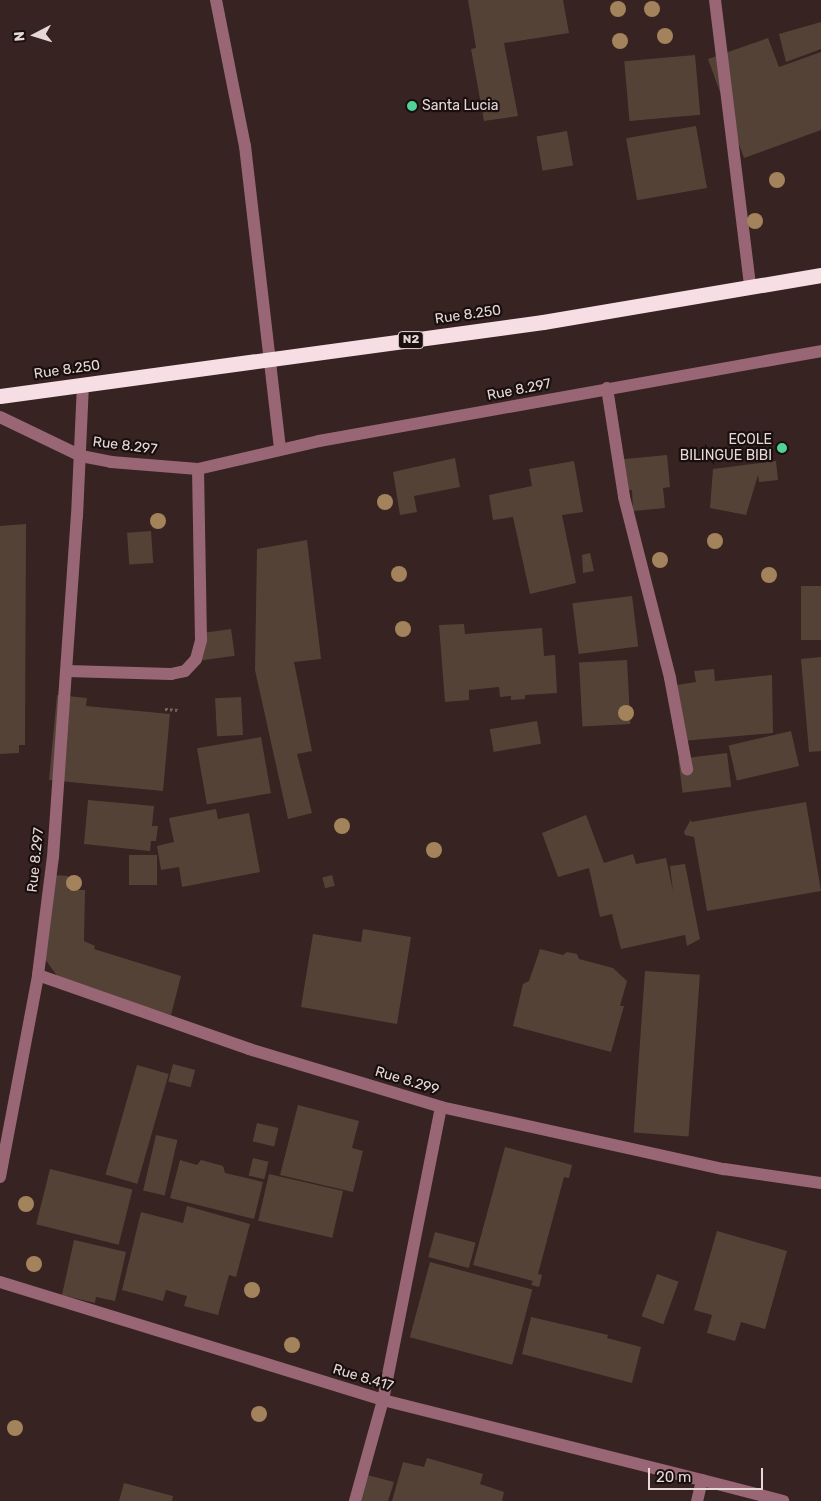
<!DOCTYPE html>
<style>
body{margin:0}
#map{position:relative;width:821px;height:1501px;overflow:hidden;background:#372321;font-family:Rubik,sans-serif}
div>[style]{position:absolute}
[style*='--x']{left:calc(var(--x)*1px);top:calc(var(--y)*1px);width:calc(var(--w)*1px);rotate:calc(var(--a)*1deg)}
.building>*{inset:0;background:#554237;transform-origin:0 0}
.path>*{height:3px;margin-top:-1.5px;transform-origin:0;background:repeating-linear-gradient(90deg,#746260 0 2.5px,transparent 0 5px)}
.minor>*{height:12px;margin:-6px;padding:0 6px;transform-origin:6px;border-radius:6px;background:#996676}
.highway>*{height:15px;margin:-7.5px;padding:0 7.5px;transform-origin:7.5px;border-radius:7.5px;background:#f7dde4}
.trees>*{width:16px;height:16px;margin:-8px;border-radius:50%;background:#a3835b}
.dots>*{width:14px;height:14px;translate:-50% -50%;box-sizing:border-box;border:2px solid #180f0e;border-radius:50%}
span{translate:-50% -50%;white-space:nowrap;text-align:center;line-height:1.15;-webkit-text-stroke:4.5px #180f0e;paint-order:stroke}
.shield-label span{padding:1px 4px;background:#180f0e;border:1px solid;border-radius:4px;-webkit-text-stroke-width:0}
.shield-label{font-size:12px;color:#e6d8d6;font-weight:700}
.poi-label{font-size:14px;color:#e6d8d6}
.left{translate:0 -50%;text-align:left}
.right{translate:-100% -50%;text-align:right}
.street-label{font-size:14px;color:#e6d8d6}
.north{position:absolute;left:10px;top:10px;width:50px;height:50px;-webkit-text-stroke:4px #180f0e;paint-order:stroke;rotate:265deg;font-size:14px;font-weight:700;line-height:20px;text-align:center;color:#e6d8d6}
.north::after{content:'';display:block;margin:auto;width:18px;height:22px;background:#e6d8d6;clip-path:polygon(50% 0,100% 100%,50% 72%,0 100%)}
.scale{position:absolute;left:648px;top:1468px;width:115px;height:22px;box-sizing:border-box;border:2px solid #e6d8d6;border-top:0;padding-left:6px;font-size:15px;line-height:18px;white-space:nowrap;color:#e6d8d6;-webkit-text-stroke:4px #180f0e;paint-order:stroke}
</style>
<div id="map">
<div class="building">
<i style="clip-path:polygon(468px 0,563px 0,569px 33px,504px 43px,518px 116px,484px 121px,471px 49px,476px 48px)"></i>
<i style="clip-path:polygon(821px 22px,821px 49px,786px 62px,779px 34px)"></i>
<i style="clip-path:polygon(768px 38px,779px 67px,821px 52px,821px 130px,744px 158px,708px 59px)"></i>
<i style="left:695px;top:55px;width:60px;height:71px;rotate:85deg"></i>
<i style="left:696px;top:126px;width:63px;height:71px;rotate:80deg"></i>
<i style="left:567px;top:131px;width:35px;height:31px;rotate:80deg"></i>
<i style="clip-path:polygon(667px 455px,670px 487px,663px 488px,665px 508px,633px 511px,632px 490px,619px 491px,614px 460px)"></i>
<i style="clip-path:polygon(455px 458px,460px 487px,414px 496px,417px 512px,400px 515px,393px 472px)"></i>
<i style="clip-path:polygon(574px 461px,583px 512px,562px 515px,576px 583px,530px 594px,513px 517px,493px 520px,489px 495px,532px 486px,529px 469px)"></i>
<i style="clip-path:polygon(776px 461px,778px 480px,759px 482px,758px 475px,746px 515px,710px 508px,713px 469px)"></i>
<i style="clip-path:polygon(26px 524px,25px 745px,19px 745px,19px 753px,0 754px,0 526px)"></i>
<i style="left:151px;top:531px;width:32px;height:24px;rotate:86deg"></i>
<i style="clip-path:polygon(307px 540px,321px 659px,294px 662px,312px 751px,297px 754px,312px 813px,288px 819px,255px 670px,257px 549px)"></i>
<i style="clip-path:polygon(590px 553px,594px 571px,583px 573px,582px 555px)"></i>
<i style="left:821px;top:586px;width:54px;height:20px;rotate:90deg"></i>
<i style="left:632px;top:596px;width:51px;height:60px;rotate:83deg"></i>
<i style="clip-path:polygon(464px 624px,465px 634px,542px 628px,544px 656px,555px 655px,557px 693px,525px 695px,525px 699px,511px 700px,511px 696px,500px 697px,499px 687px,469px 690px,469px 700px,445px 702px,439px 625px)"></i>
<i style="left:231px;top:629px;width:27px;height:36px;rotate:82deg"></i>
<i style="clip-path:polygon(821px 657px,821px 751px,809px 752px,801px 659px)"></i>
<i style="left:627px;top:660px;width:64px;height:48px;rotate:87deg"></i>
<i style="clip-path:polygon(714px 669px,715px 681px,772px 675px,773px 733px,682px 741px,677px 685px,696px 682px,694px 671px)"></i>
<i style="clip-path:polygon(57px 695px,87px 698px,86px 706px,170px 714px,163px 791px,49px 780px)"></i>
<i style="left:241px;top:697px;width:38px;height:26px;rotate:87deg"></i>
<i style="left:537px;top:721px;width:23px;height:48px;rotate:80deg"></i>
<i style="left:791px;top:731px;width:36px;height:64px;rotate:77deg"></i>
<i style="left:261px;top:737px;width:57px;height:65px;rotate:80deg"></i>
<i style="left:727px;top:753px;width:34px;height:49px;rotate:83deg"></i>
<i style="clip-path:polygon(88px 800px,154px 806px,152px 826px,158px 826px,156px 841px,151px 841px,150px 851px,84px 844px)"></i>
<i style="clip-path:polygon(806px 802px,821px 891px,707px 911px,694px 837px,685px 835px,684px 832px,691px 819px,691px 822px)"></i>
<i style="clip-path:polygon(216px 809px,218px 819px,249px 813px,260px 872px,182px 887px,179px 867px,161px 870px,157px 846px,174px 842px,169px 818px)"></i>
<i style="clip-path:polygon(586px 815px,604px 863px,633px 854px,636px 864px,666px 858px,673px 891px,670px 866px,685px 864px,700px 939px,687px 946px,685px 935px,621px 949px,612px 914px,600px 917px,589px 868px,558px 877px,542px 833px)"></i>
<i style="left:157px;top:855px;width:30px;height:28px;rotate:90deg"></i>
<i style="clip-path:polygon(53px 875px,68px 876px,68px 890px,85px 890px,84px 941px,95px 946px,94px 949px,181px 976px,171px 1015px,60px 980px,45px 959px)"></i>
<i style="left:332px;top:875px;width:11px;height:10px;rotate:75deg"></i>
<i style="clip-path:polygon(363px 929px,411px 937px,397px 1024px,301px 1007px,313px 934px,361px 942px)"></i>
<i style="clip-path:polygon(540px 949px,563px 955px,567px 952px,577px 954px,579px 959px,613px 968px,627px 981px,620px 1006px,624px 1006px,611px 1052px,513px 1026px,523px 984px,529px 981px)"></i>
<i style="left:645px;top:971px;width:55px;height:162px;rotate:4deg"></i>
<i style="left:173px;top:1064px;width:23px;height:18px;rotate:15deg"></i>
<i style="left:137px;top:1065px;width:33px;height:114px;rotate:16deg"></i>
<i style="clip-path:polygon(298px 1105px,359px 1121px,352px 1148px,363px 1151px,353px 1192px,280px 1175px)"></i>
<i style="left:257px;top:1123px;width:22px;height:19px;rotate:13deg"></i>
<i style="left:156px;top:1135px;width:22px;height:57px;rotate:13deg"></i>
<i style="clip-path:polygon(505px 1147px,572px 1165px,569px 1178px,564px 1177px,538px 1274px,542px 1275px,539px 1287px,531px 1285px,533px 1281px,473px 1265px)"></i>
<i style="left:253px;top:1158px;width:16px;height:18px;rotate:14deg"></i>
<i style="clip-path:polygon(180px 1160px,197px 1165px,201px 1160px,223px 1166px,225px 1173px,263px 1182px,254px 1219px,170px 1198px)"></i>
<i style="left:50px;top:1169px;width:85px;height:57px;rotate:14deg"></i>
<i style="left:269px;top:1174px;width:76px;height:48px;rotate:13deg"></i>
<i style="clip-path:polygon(187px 1206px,250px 1224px,236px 1277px,229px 1275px,218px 1315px,184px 1306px,187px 1296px,166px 1290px,163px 1301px,122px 1290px,141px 1212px,183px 1223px)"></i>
<i style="clip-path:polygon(717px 1231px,787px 1251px,765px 1329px,741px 1322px,735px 1341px,707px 1333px,712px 1315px,694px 1310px)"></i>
<i style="left:435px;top:1232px;width:42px;height:26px;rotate:15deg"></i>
<i style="clip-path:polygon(74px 1240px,126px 1252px,115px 1301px,96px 1297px,95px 1303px,62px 1295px)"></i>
<i style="left:430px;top:1262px;width:106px;height:78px;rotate:15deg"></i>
<i style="left:657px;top:1274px;width:23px;height:45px;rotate:20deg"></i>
<i style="clip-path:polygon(531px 1317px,608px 1335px,607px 1338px,641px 1347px,632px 1383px,522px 1354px)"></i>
<i style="clip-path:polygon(427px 1458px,483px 1474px,480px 1484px,504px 1492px,502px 1501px,392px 1501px,403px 1462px,424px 1467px)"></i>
<i style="clip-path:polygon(367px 1475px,394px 1482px,388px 1501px,359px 1501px)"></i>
<i style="clip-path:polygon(124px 1483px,173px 1496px,172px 1501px,119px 1501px)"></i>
</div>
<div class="path">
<i style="--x:165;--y:709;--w:13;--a:4"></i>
</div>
<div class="minor">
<i style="--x:216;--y:0;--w:149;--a:78.8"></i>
<i style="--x:245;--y:146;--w:305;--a:83.4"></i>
<i style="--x:715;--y:0;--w:288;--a:83"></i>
<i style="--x:607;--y:388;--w:110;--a:81.1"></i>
<i style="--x:624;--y:497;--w:187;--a:75.7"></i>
<i style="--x:670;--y:678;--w:93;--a:79.4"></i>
<i style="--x:0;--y:417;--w:90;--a:25.7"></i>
<i style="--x:81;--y:456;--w:31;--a:11"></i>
<i style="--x:111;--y:462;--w:87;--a:4.6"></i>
<i style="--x:198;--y:469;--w:124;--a:-13"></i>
<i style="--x:319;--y:441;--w:510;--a:-10.16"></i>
<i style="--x:67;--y:671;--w:104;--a:1.7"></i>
<i style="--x:171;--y:674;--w:14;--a:-12"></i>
<i style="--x:185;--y:671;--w:16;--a:-47"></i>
<i style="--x:196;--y:659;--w:20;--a:-75"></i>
<i style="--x:201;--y:640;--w:171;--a:-91"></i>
<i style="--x:38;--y:975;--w:224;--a:19.3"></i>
<i style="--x:249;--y:1049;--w:201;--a:16.8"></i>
<i style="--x:441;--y:1107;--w:299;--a:101.2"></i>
<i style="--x:383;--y:1400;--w:105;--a:105.5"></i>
<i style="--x:441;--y:1107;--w:290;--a:12.4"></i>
<i style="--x:724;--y:1169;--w:98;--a:8.2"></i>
<i style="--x:0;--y:1177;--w:206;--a:-79.3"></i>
<i style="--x:38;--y:975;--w:119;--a:-82.8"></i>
<i style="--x:53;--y:857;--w:342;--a:-86"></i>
<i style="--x:77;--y:516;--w:132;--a:-87.4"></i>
<i style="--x:0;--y:1282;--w:401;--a:17.1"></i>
<i style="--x:383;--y:1400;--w:329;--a:14.1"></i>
<i style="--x:702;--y:1480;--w:22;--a:103"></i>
<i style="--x:702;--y:1480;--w:84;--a:14.5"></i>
</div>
<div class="highway">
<i style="--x:0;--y:396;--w:548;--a:-7.76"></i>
<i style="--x:543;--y:322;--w:282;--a:-9.6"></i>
</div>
<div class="trees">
<i style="left:618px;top:9px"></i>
<i style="left:652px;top:9px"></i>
<i style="left:665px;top:36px"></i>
<i style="left:620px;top:41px"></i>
<i style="left:777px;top:180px"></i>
<i style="left:755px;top:221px"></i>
<i style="left:385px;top:502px"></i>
<i style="left:158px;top:521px"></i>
<i style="left:715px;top:541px"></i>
<i style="left:660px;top:560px"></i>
<i style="left:399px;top:574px"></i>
<i style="left:769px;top:575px"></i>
<i style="left:403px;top:629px"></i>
<i style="left:626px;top:713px"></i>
<i style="left:342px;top:826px"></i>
<i style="left:434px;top:850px"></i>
<i style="left:74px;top:883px"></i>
<i style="left:26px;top:1204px"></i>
<i style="left:34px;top:1264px"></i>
<i style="left:252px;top:1290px"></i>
<i style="left:292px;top:1345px"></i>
<i style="left:259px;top:1414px"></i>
<i style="left:15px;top:1428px"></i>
</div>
<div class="dots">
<i style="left:412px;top:106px;background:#51d397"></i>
<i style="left:782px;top:448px;background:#51d397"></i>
</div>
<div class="shield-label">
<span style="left:411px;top:340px">N2</span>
</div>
<div class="poi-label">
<span class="left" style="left:422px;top:106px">Santa Lucia</span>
<span class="right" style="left:772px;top:448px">ECOLE<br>BILINGUE BIBI</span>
</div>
<div class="street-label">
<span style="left:468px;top:315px;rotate:-8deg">Rue 8.250</span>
<span style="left:67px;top:370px;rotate:-8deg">Rue 8.250</span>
<span style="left:519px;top:390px;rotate:-11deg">Rue 8.297</span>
<span style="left:125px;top:446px;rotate:7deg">Rue 8.297</span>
<span style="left:36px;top:860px;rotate:-84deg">Rue 8.297</span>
<span style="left:407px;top:1081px;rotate:17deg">Rue 8.299</span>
<span style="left:363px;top:1378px;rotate:17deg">Rue 8.417</span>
</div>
<div class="north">N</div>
<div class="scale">20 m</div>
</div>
